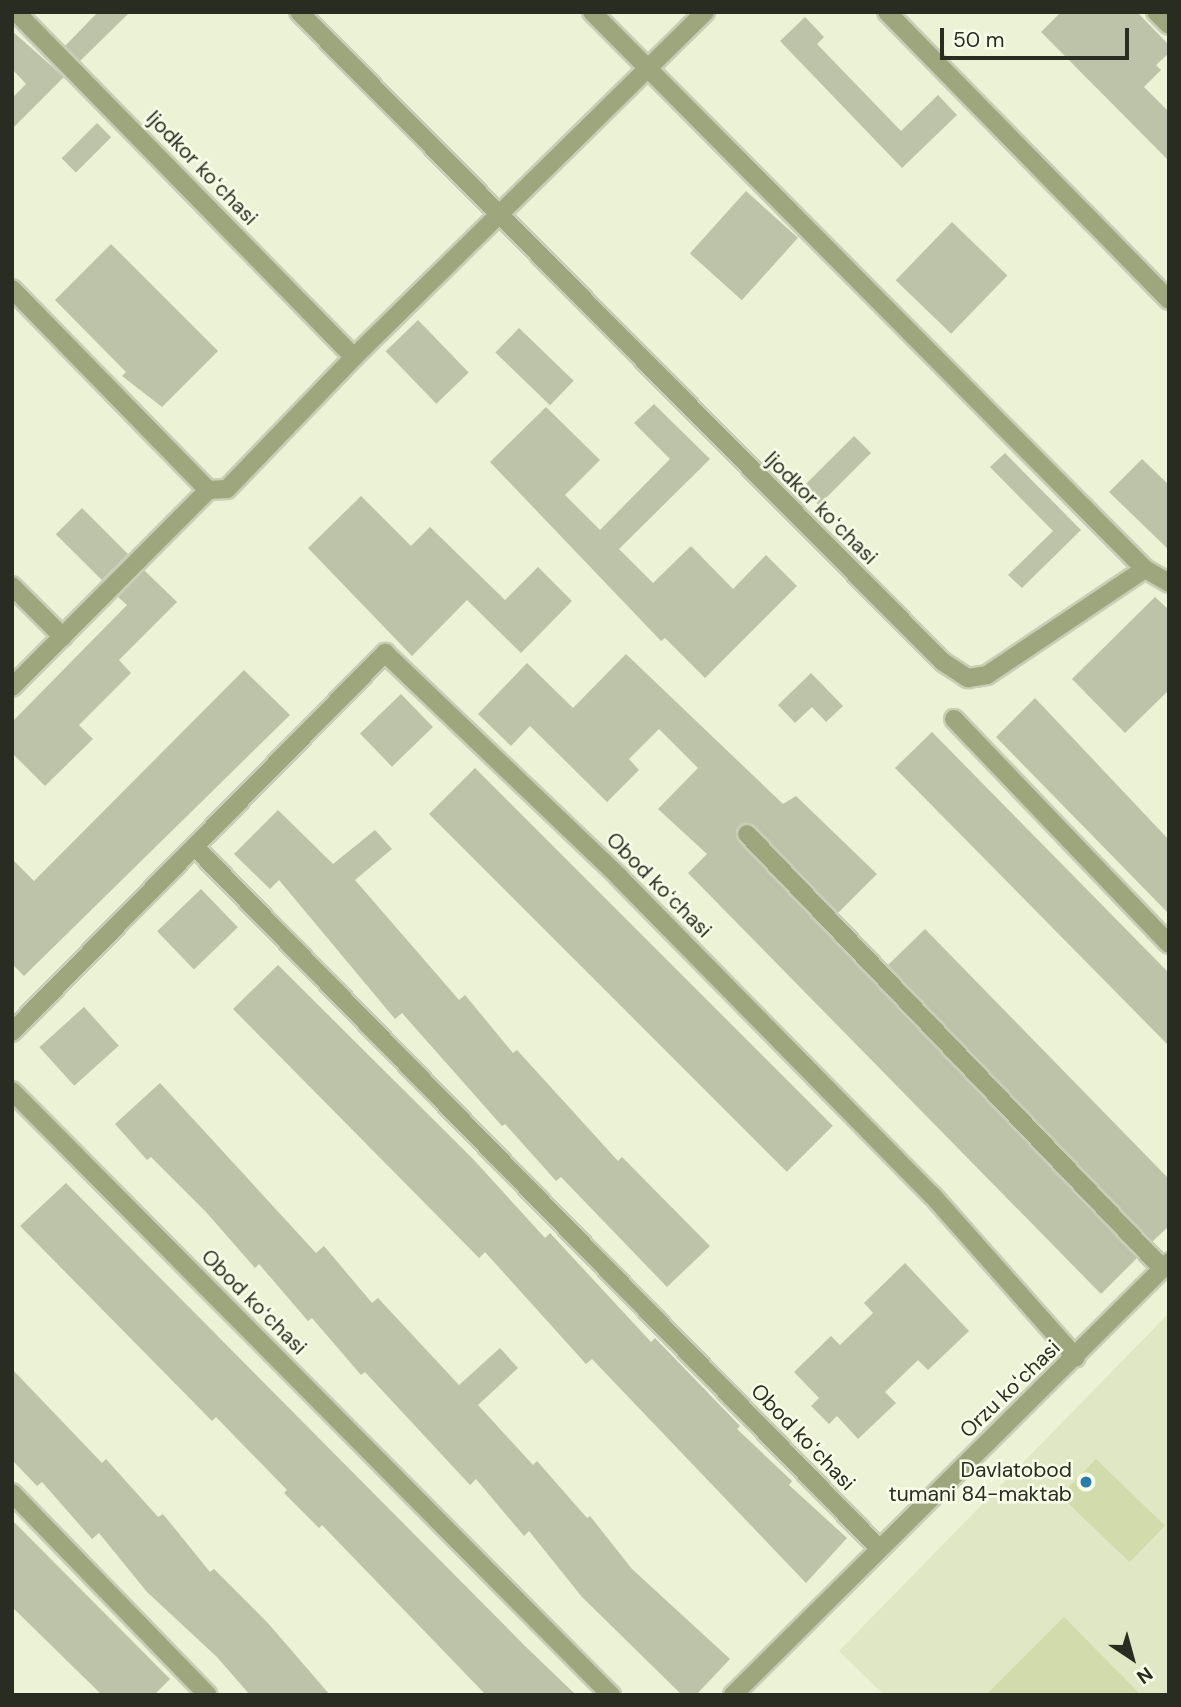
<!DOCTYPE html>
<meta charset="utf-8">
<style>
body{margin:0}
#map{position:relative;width:1181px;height:1707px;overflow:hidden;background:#ebf2d6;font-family:"DM Sans",sans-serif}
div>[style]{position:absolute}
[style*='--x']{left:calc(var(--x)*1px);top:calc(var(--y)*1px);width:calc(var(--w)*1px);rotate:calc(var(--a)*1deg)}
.built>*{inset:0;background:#dfe7c4}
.green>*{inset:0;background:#d1dbab;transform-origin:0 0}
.building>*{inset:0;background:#bcc3a8;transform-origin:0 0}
.roads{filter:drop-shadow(2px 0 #c8ceb5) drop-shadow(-2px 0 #c8ceb5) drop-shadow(0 2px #c8ceb5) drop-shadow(0 -2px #c8ceb5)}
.street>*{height:18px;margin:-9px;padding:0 9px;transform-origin:9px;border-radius:9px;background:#9ea67d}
.dots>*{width:19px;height:19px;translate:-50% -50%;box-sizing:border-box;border:4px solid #f9fee8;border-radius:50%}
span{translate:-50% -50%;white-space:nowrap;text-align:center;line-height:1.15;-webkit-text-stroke:5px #f9fee8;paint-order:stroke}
.street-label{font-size:21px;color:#292c21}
.poi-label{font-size:21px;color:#292c21}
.right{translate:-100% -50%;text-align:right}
.frame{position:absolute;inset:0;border:14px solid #292c21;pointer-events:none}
.north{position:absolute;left:1097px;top:1623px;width:70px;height:70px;-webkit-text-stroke:5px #f9fee8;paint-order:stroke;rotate:144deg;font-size:19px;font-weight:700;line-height:28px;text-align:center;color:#292c21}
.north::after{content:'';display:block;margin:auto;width:24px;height:32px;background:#292c21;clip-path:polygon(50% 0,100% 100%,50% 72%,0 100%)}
.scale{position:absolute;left:940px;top:28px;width:189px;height:32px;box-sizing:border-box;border:4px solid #292c21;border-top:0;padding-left:9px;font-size:21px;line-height:24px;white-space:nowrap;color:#292c21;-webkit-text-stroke:5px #f9fee8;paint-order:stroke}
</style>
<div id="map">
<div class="built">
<i style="clip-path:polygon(1169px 1313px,1169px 1695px,884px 1695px,839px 1651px)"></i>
</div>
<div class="green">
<i style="left:1096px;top:1459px;width:96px;height:51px;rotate:44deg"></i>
<i style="clip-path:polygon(1064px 1617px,1141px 1695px,986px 1695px)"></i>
</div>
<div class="building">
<i style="clip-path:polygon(98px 12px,130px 12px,80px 61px,65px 46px)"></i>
<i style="clip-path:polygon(1061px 12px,1137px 12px,1169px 45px,1169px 53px,1156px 65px,1161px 70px,1144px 87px,1169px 112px,1169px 161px,1041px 32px)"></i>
<i style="clip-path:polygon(805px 17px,824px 37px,817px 44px,901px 131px,938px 95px,957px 115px,902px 168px,780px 41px)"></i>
<i style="clip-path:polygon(12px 31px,64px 77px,12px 129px,12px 98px,26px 84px,12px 69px)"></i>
<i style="left:97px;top:123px;width:20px;height:50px;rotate:45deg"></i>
<i style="left:746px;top:191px;width:70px;height:84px;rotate:42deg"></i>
<i style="left:952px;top:222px;width:77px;height:81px;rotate:44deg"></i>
<i style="clip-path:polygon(111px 244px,218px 351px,162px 407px,122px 376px,126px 372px,55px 300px)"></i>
<i style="left:418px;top:320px;width:73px;height:45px;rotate:46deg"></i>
<i style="left:519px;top:328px;width:76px;height:34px;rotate:44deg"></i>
<i style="clip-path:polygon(654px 404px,710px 459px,619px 549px,653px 583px,691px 546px,733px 589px,766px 555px,797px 586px,705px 678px,665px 638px,661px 641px,490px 462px,546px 407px,600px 460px,565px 495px,600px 530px,670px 459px,634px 423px)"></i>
<i style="left:854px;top:436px;width:24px;height:74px;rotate:45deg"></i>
<i style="clip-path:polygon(1005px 453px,1081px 530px,1022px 588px,1008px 575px,1053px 531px,990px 467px)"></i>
<i style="clip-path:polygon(1142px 459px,1169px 485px,1169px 550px,1109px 492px)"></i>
<i style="clip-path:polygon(361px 496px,411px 546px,430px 527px,505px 600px,538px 567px,572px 601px,521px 653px,467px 600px,412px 656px,308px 548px)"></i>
<i style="left:82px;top:508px;width:65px;height:37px;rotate:45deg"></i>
<i style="clip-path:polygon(144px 570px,177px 602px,119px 660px,131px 673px,79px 725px,93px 739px,45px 786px,12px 753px,12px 722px,127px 605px,118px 597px)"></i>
<i style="clip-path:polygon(1155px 597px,1169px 610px,1169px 690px,1125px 733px,1072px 679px)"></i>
<i style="clip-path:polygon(626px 654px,783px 804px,796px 796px,877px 874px,838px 913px,755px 826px,745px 823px,736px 830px,739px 842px,1137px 1258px,1101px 1294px,688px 873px,707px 854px,658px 809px,698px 768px,659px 729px,629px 759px,639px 770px,607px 802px,530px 726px,511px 746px,478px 714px,527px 663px,573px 708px)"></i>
<i style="clip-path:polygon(244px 670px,290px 715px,24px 976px,12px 964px,12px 859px,34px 881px)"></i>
<i style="clip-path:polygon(811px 673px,843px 706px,826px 722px,812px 707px,795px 723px,778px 705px)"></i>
<i style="left:401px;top:694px;width:46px;height:57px;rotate:46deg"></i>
<i style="clip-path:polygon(1035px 698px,1169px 840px,1169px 914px,996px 737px)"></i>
<i style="clip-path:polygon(932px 732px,1169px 973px,1169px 1046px,895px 768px)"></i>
<i style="left:475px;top:768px;width:506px;height:65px;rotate:45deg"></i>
<i style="clip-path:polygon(278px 810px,333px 864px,375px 830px,392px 849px,355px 880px,459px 1000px,465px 995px,513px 1053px,517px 1050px,618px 1161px,622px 1157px,710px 1246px,667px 1287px,561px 1177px,556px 1181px,505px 1124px,502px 1126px,402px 1013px,395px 1019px,279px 880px,270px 889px,234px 854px)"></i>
<i style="left:201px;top:889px;width:53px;height:61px;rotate:46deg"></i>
<i style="clip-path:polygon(925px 929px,1169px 1179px,1169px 1226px,1152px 1242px,888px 965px)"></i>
<i style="clip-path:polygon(278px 965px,473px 1159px,545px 1238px,550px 1233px,651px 1342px,655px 1338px,740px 1426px,737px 1429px,792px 1481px,789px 1485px,847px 1538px,806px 1583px,592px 1359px,586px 1364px,485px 1252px,479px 1258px,233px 1009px)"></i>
<i style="left:84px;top:1007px;width:52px;height:60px;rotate:48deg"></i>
<i style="clip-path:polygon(160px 1083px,316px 1253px,324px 1246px,372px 1303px,378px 1298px,459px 1385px,500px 1348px,518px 1368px,478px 1405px,533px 1465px,537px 1461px,587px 1518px,590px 1516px,632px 1569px,730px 1659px,696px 1695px,682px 1695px,582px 1597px,529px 1531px,524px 1536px,476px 1479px,470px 1485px,365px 1372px,361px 1375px,312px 1318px,308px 1321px,259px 1264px,255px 1268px,206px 1212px,151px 1157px,147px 1160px,115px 1124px)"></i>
<i style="clip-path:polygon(66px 1183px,525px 1646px,576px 1695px,486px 1695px,322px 1525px,319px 1528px,284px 1493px,287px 1490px,216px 1417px,212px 1421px,20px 1226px)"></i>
<i style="clip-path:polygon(905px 1263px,969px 1331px,928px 1370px,918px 1360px,885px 1392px,896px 1403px,858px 1439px,837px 1416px,829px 1424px,811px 1406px,819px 1398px,794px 1372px,831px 1336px,840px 1345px,873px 1313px,864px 1303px)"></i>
<i style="clip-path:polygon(12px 1369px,102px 1463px,106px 1459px,158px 1517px,163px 1514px,210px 1572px,214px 1569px,267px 1622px,330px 1695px,250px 1695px,217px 1657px,147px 1592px,99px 1533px,92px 1539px,42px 1482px,37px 1486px,12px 1460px)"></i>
<i style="clip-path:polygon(12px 1520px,170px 1679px,154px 1695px,102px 1695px,12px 1607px)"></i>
</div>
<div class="roads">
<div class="street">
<i style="--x:16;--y:12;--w:483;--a:45.6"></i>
<i style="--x:299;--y:12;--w:915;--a:45.27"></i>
<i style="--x:943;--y:662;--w:30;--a:33"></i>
<i style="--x:968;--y:678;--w:19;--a:-9"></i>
<i style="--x:987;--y:675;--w:190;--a:-33.9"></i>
<i style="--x:592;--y:12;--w:785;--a:45.21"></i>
<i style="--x:1145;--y:569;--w:28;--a:30"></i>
<i style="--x:887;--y:12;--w:403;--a:45.6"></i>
<i style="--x:1156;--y:12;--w:18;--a:45"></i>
<i style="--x:12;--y:289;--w:281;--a:45.7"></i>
<i style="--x:12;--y:586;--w:72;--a:45"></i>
<i style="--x:12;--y:687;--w:278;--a:-45.1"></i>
<i style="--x:208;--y:490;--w:19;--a:-3"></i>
<i style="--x:227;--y:489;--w:183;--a:-46.1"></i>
<i style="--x:354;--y:357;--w:492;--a:-44.5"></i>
<i style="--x:954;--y:719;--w:311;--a:46.3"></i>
<i style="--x:747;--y:834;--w:600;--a:46.28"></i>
<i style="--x:196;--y:848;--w:977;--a:45.71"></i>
<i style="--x:12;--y:1032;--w:532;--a:-45.46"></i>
<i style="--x:385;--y:653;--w:324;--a:43.7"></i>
<i style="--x:619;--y:877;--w:446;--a:45.5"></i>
<i style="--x:932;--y:1195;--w:217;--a:48.5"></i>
<i style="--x:12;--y:1091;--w:851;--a:45.24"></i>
<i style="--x:12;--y:1493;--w:281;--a:45.9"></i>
<i style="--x:733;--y:1695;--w:614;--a:-44.8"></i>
</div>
</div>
<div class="dots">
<i style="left:1086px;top:1482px;background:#287dad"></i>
</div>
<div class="street-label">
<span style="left:202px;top:168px;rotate:46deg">Ijodkor koʻchasi</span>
<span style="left:821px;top:508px;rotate:45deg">Ijodkor koʻchasi</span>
<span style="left:659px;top:885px;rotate:45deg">Obod koʻchasi</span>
<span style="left:254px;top:1302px;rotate:45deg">Obod koʻchasi</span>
<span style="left:1010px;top:1389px;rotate:-44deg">Orzu koʻchasi</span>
<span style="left:803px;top:1437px;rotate:46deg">Obod koʻchasi</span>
</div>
<div class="poi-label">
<span class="right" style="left:1072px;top:1482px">Davlatobod<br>tumani 84-maktab</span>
</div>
<div class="frame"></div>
<div class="north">N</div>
<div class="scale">50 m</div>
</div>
